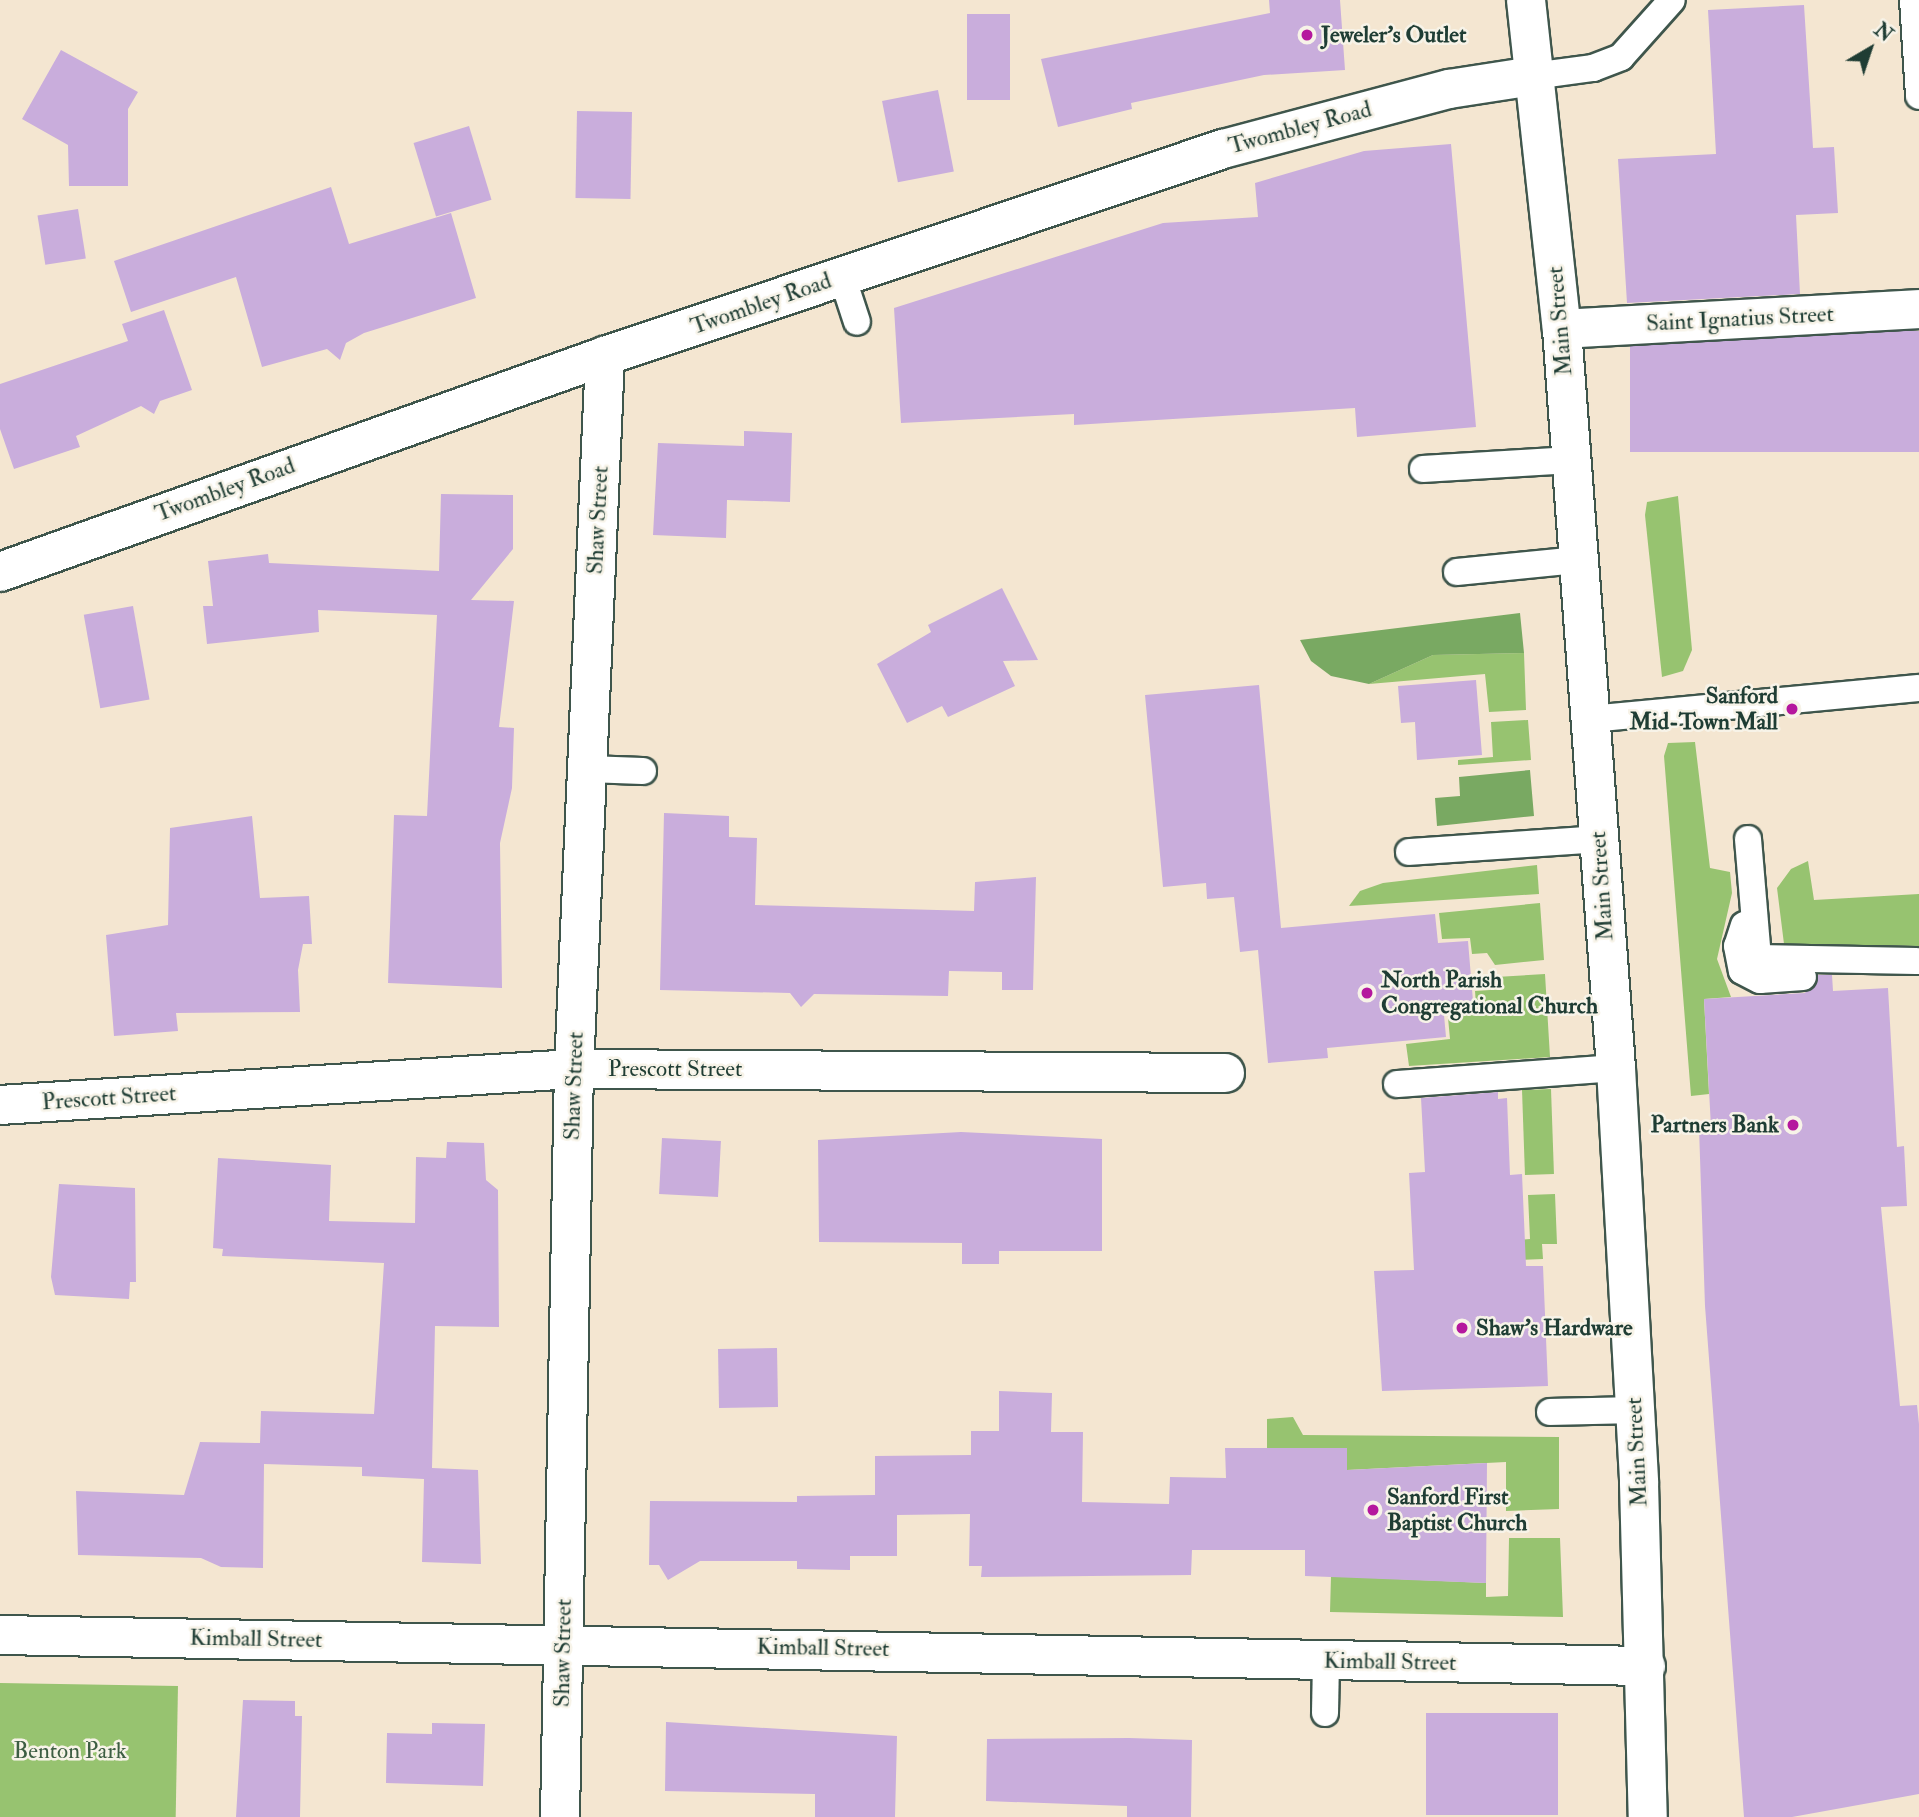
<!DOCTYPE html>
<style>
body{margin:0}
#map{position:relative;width:1919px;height:1817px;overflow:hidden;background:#f4e6d1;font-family:"IM FELL Double Pica",serif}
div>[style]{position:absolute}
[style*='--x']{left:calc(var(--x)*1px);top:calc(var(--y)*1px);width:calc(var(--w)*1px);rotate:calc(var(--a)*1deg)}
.green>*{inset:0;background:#97c370;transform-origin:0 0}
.forest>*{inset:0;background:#79a962}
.building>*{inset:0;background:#c9addc;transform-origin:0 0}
.roads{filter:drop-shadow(2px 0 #3f564c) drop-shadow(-2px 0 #3f564c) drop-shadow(0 2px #3f564c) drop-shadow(0 -2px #3f564c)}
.service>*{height:26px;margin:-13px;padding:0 13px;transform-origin:13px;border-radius:13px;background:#fff}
.minor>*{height:38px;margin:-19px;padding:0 19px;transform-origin:19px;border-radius:19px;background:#fff}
.trunk>*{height:38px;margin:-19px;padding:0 19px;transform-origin:19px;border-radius:19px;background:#fff}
.dots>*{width:19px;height:19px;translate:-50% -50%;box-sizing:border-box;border:4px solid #f7f3e8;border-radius:50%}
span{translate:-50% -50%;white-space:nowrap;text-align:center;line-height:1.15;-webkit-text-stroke:5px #f7f3e8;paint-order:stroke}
.poi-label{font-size:23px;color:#1f3d34;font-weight:700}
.left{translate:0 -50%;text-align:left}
.right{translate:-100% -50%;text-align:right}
.street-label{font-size:23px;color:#1f3d34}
.park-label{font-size:23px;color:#3d5e43}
.north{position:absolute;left:1835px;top:14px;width:70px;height:70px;-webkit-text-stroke:5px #f7f3e8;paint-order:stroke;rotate:39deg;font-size:19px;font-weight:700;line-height:28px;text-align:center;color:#1f3d34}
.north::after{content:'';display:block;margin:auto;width:24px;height:32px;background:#1f3d34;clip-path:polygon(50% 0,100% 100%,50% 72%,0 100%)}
</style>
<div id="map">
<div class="green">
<i style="clip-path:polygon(1678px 496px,1692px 650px,1683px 671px,1662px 677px,1645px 515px,1647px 502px)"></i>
<i style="clip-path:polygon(1524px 653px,1526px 710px,1489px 712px,1485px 674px,1369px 684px,1433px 655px)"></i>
<i style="clip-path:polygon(1528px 720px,1531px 760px,1458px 765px,1458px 760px,1493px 757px,1491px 722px)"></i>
<i style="clip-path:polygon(1695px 742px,1710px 868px,1730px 872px,1732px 893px,1717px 959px,1731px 997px,1704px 999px,1709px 1094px,1691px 1096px,1664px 756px,1668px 743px)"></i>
<i style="clip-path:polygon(1808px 861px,1814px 900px,1919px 894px,1919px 946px,1784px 944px,1777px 888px,1791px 869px)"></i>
<i style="clip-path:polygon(1537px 865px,1539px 894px,1349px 906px,1360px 891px,1383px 883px)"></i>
<i style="clip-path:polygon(1540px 903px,1544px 960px,1495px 965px,1487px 953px,1472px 954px,1470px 938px,1442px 939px,1439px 913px)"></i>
<i style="clip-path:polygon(1545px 974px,1550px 1057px,1409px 1066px,1406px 1044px,1450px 1039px,1447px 1007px,1476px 1004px,1475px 991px,1490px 990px,1496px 977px)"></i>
<i style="left:1551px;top:1089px;width:85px;height:29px;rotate:88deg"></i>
<i style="clip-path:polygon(1555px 1194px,1557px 1244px,1542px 1244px,1543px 1259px,1520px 1260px,1518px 1240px,1530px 1239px,1528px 1195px)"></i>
<i style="clip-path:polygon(1293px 1417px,1303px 1435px,1559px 1437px,1559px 1509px,1506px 1511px,1506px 1462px,1347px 1470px,1347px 1448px,1267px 1448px,1267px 1419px)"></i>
<i style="clip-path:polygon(1509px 1538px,1560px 1538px,1563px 1617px,1330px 1612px,1331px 1576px,1486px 1583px,1486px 1597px,1508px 1596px)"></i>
<i style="left:0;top:1683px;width:178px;height:134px;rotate:1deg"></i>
</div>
<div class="forest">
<i style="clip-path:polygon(1520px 613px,1524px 653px,1433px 655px,1369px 684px,1331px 676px,1311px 661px,1300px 640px)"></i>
<i style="clip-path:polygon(1530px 770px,1534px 816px,1437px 826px,1435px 798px,1460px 796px,1459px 777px)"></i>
</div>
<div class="building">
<i style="clip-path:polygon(1269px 0,1340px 0,1345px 70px,1264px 75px,1131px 103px,1132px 109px,1058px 127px,1041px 59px,1270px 13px)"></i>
<i style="clip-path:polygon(1804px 5px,1813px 148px,1834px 147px,1838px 213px,1796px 215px,1800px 294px,1627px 303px,1618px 159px,1716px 154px,1708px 10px)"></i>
<i style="left:967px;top:14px;width:43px;height:86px"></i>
<i style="clip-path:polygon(61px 50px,138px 92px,128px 109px,128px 186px,69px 186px,68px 145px,22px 119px)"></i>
<i style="left:938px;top:90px;width:83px;height:57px;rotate:79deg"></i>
<i style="left:577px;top:111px;width:55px;height:87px;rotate:1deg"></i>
<i style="left:469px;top:126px;width:77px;height:58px;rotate:73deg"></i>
<i style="clip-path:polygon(1451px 144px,1476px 427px,1357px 437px,1355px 408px,1074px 425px,1074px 414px,901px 423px,894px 308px,1163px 223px,1258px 217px,1255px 183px,1364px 151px)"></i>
<i style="clip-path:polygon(331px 187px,349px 244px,451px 213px,476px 298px,364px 333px,346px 343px,340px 360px,327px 349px,262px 367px,236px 277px,131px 312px,114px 261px)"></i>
<i style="left:78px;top:209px;width:50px;height:41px;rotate:81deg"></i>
<i style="clip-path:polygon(164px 310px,192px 390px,160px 401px,154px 414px,141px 406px,76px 436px,80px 447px,14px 469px,0 429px,0 384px,128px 341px,122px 324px)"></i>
<i style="left:1919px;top:331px;width:121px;height:289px;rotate:90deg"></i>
<i style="clip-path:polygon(744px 431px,792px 433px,790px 502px,727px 500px,726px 538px,653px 535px,658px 443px,744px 446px)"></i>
<i style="clip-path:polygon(441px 494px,513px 495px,513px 549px,471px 600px,514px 601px,499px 727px,514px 728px,512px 788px,500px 843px,502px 988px,388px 983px,394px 815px,427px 816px,437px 615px,318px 610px,319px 632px,207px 644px,203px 606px,213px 606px,208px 561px,268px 554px,269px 563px,439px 571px)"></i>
<i style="clip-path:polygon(1002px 588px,1038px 660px,1003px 661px,1015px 686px,948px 717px,942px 706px,907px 723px,877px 664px,931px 632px,928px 625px)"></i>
<i style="left:133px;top:606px;width:95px;height:50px;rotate:80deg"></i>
<i style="clip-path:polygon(1476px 680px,1482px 755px,1417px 760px,1415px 722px,1401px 723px,1398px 686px)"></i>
<i style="clip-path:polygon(1259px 685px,1281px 928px,1435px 914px,1438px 943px,1468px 941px,1473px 1001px,1443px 1004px,1446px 1037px,1327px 1048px,1328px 1058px,1268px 1063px,1258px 950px,1240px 952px,1234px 897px,1207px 899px,1206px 883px,1163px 887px,1145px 695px)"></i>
<i style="clip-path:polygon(664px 813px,729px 816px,729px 837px,757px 838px,755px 905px,974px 911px,975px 882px,1036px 877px,1033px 990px,1002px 990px,1002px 972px,949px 971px,948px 996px,814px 994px,801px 1007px,790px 993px,660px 990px)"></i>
<i style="clip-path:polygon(252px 816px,260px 898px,309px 896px,312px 944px,303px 944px,298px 970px,300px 1012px,176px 1013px,178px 1031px,114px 1036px,106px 935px,168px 925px,170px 828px)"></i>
<i style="clip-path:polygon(1818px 975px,1832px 975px,1833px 991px,1888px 988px,1897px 1147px,1904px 1146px,1907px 1206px,1881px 1207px,1900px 1406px,1917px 1405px,1919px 1424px,1919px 1794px,1792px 1817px,1744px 1817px,1705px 1306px,1699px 1128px,1711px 1127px,1704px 999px,1805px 993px)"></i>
<i style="clip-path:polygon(1498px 1092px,1498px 1099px,1507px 1098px,1510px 1175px,1522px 1174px,1526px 1266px,1543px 1266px,1548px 1386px,1382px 1391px,1374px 1271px,1414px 1270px,1409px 1173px,1425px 1172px,1421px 1098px)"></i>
<i style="clip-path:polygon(961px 1132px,1102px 1139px,1102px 1251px,999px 1251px,999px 1264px,962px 1264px,962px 1243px,819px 1242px,818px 1140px)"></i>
<i style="left:662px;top:1138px;width:59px;height:56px;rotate:3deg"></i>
<i style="clip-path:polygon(447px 1142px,484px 1143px,486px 1180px,498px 1190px,499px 1327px,435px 1326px,432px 1468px,478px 1470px,481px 1564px,422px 1562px,424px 1479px,362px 1476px,362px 1467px,264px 1464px,263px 1568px,221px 1567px,201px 1558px,78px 1555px,76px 1491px,184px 1495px,200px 1442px,260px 1443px,261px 1411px,374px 1414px,384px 1263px,222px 1256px,223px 1249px,213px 1248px,218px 1158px,331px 1165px,329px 1221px,415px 1223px,416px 1157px,446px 1158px)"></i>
<i style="clip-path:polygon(59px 1184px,135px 1188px,136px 1282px,130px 1282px,129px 1299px,55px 1295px,51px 1277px)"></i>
<i style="left:777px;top:1348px;width:59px;height:59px;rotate:89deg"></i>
<i style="clip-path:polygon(999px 1391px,1052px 1393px,1051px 1432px,1083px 1432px,1082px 1502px,1169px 1504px,1170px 1477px,1226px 1478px,1225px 1448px,1347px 1448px,1347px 1470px,1487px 1463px,1486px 1583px,1305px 1576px,1305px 1550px,1192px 1550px,1191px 1575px,981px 1577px,982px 1566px,969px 1566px,970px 1514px,897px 1515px,897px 1556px,850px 1556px,850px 1570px,797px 1569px,797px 1561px,700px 1561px,668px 1580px,659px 1565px,649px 1565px,650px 1501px,797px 1502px,797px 1496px,875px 1495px,875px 1456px,971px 1455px,971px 1431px,999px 1431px)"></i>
<i style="clip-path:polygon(243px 1700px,295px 1701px,295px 1716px,302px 1716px,300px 1817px,236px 1817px)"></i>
<i style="left:1426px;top:1713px;width:132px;height:102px"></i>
<i style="clip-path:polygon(666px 1722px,897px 1736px,895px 1817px,815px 1817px,815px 1794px,665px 1791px)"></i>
<i style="clip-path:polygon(432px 1723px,485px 1724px,483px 1786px,386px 1783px,387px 1733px,432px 1734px)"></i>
<i style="clip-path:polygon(1129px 1738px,1192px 1740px,1191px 1817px,1127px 1817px,1127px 1806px,986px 1801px,987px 1739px)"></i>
</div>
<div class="roads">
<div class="service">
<i style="--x:1913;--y:0;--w:96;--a:86.4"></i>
<i style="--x:1533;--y:76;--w:61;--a:-7.6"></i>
<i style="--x:1593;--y:68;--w:30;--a:-21"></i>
<i style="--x:1621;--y:57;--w:76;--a:-48.2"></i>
<i style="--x:842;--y:276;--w:48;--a:71.9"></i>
<i style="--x:1423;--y:469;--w:148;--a:-3.5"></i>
<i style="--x:1457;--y:572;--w:122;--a:-5.7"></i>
<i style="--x:1590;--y:719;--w:330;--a:-5.4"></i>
<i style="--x:587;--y:769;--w:56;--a:2"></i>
<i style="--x:1748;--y:839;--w:119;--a:85.2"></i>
<i style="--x:1758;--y:958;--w:158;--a:1.1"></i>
<i style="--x:1409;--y:852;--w:190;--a:-3.9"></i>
<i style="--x:1744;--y:925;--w:22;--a:108"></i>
<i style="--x:1737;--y:946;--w:25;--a:79"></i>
<i style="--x:1742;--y:971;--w:20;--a:27"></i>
<i style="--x:1760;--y:980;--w:43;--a:-4"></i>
<i style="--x:1397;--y:1084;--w:220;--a:-4.2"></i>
<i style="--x:1550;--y:1412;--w:85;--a:-1.3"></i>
<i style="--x:1325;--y:1713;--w:52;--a:-88.9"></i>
</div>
<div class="minor">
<i style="--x:1562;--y:329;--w:358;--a:-3.2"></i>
<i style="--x:0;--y:572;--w:642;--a:-19.65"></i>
<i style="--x:605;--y:356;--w:652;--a:-18.52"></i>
<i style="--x:1223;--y:149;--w:234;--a:-14.9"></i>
<i style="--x:1449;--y:89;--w:85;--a:-8.8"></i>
<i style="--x:0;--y:1105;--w:575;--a:-3.59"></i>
<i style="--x:574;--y:1069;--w:651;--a:0.35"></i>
<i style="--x:0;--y:1635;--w:1646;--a:1.08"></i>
<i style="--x:560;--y:1817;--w:748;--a:-88.93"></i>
<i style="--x:574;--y:1069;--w:714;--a:-87.51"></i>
</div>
<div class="trunk">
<i style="--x:1526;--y:0;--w:331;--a:83.8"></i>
<i style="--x:1562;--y:329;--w:741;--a:85.82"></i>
<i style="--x:1616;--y:1068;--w:416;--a:86.8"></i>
<i style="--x:1639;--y:1483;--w:334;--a:88.5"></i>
</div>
</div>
<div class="dots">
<i style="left:1307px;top:35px;background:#b5179e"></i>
<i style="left:1792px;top:709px;background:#b5179e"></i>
<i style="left:1367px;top:993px;background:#b5179e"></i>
<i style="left:1793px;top:1125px;background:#b5179e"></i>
<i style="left:1462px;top:1328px;background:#b5179e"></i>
<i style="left:1373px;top:1510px;background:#b5179e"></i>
</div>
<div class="poi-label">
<span class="left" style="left:1321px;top:35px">Jeweler's Outlet</span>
<span class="right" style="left:1778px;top:709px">Sanford<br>Mid-Town Mall</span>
<span class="left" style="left:1381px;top:993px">North Parish<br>Congregational Church</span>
<span class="right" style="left:1779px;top:1125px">Partners Bank</span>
<span class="left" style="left:1476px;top:1328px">Shaw's Hardware</span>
<span class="left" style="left:1387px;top:1510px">Sanford First<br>Baptist Church</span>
</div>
<div class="street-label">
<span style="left:1300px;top:128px;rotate:-15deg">Twombley Road</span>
<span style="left:761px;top:304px;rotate:-19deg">Twombley Road</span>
<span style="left:1740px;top:319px;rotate:-3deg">Saint Ignatius Street</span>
<span style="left:1560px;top:321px;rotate:-95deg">Main Street</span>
<span style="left:225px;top:490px;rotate:-20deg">Twombley Road</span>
<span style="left:598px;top:520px;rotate:-87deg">Shaw Street</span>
<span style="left:1602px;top:886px;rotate:-94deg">Main Street</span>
<span style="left:675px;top:1069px">Prescott Street</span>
<span style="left:574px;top:1086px;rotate:-88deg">Shaw Street</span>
<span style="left:109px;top:1098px;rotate:-4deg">Prescott Street</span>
<span style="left:1637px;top:1452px;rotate:-93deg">Main Street</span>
<span style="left:256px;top:1639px;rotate:1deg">Kimball Street</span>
<span style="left:823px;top:1648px;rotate:1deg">Kimball Street</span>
<span style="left:563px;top:1653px;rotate:-89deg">Shaw Street</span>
<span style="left:1390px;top:1662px;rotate:1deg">Kimball Street</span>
</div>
<div class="park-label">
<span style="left:70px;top:1751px">Benton Park</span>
</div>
<div class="north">N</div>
</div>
